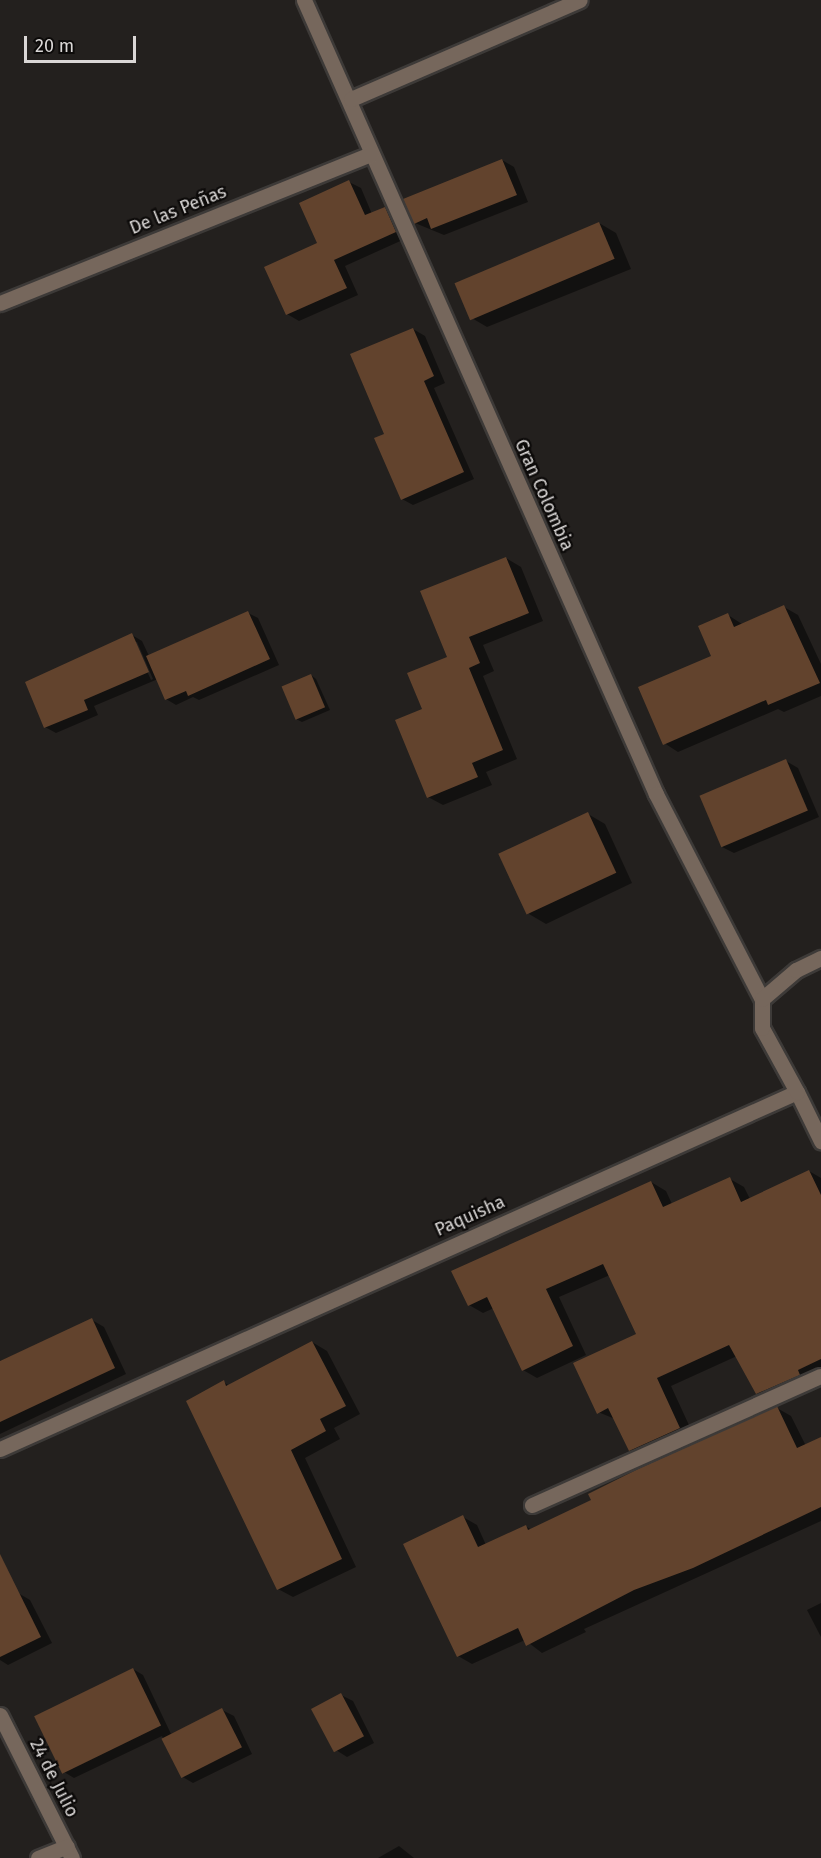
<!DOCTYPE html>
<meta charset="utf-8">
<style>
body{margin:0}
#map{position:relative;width:821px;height:1858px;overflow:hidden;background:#23201e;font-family:"Fira Sans",sans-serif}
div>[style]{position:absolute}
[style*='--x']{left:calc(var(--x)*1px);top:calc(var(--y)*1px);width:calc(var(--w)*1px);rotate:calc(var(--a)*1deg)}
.shadow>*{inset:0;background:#0007}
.building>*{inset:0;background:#62432d;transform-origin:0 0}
.roads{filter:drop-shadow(2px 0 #3d3a38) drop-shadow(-2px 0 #3d3a38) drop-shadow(0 2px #3d3a38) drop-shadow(0 -2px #3d3a38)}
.minor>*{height:15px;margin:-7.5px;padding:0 7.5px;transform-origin:7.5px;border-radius:7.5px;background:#76675c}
span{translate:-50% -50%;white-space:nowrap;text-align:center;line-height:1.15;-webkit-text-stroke:4.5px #0c0a09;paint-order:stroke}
.street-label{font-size:18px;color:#dad7d6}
.scale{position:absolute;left:24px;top:36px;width:112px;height:27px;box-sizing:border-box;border:3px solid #dad7d6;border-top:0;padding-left:8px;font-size:18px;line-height:21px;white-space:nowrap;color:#dad7d6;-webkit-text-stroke:4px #0c0a09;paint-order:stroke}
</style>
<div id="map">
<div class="shadow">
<i style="clip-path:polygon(502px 160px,514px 167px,528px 202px,444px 235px,415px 223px)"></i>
<i style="clip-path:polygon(349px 182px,361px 188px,372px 214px,385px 208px,397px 215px,407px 238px,345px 266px,358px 295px,299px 321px,287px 314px)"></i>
<i style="clip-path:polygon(599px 223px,616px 233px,631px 269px,487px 327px,470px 317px)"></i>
<i style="clip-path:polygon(413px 329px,425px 336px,445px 383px,434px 388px,474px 479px,413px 505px,402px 499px,386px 435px)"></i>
<i style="clip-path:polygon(506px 558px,521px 567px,543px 621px,483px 645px,494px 671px,483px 676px,517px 759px,486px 772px,492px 785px,443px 805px,428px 797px,423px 710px)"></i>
<i style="clip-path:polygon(784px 607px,798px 615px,821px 664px,821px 696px,784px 712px,778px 709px,678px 752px,664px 743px,712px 656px,728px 615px,742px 624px)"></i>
<i style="clip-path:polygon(evenodd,248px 613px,258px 618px,279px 665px,199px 700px,193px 697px,176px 705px,166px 699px,158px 679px,94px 706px,98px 715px,56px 733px,45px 727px,132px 635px,142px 641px,149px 656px,248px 613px,134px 642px,137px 642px,153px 679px,151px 680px,134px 642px)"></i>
<i style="clip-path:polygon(311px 675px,316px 679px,330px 710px,302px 722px,296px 719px)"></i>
<i style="clip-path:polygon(786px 761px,798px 768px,819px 817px,734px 853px,722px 847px)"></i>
<i style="clip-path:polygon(588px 814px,605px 824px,632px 883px,546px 924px,529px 914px)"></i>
<i style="clip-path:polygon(809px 1171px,821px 1178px,821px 1379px,771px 1402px,757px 1393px,737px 1356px,671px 1386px,694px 1436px,644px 1458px,630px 1450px,615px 1419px,598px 1412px,638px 1334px,610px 1275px,559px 1297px,586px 1355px,537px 1378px,523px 1370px,494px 1308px,483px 1313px,469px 1305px,651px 1182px,666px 1191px,672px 1204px,730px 1179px,744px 1187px,750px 1199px)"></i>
<i style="clip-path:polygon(92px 1320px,104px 1327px,126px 1374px,0 1434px,0 1361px)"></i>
<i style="clip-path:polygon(312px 1342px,327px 1351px,360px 1414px,334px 1428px,340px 1439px,305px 1458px,356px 1567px,293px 1597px,278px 1589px,223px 1382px,230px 1386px)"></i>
<i style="clip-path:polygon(777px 1408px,791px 1416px,806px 1446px,821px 1438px,821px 1521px,584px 1629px,586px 1632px,542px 1653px,525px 1640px,472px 1664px,458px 1656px,463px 1517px,477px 1525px,486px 1545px,525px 1526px,532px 1530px)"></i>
<i style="clip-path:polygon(18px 1593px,30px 1600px,52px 1643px,8px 1665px,0 1660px,0 1602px)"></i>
<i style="clip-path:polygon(821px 1603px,821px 1637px,807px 1610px)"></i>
<i style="clip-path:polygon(133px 1669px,143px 1675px,171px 1734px,222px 1710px,234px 1716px,252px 1754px,193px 1783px,181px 1776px,162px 1736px,74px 1778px,64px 1772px)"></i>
<i style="clip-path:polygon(341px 1695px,353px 1701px,374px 1743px,347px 1757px,336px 1750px)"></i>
<i style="clip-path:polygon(399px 1846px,414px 1858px,378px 1858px)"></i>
</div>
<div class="building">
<i style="clip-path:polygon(502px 159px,517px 195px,431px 229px,427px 218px,414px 224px,403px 199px)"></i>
<i style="clip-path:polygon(349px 180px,365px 215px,385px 207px,396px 232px,334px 260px,347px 288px,286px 315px,264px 267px,317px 243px,299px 203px)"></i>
<i style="left:599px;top:222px;width:40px;height:157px;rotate:67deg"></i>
<i style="clip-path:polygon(413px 328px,434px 376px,424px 381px,464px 472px,401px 500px,374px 438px,384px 434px,350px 354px)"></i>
<i style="clip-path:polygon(506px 557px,529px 613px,469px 637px,480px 663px,469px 668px,503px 750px,472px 763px,478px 777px,427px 798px,395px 720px,422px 709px,407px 673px,447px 657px,420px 591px)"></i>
<i style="clip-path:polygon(784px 605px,820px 683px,768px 705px,766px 700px,663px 745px,638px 687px,711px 656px,698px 626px,728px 613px,734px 627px)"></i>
<i style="clip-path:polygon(248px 611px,270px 659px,188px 696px,186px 691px,165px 700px,146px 656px)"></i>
<i style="clip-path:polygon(132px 633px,149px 672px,84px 700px,88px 710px,44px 728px,25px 682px)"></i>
<i style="left:311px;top:674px;width:36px;height:32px;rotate:67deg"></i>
<i style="left:786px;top:759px;width:56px;height:94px;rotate:67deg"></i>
<i style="left:588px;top:812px;width:67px;height:99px;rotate:65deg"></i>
<i style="clip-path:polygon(809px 1170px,821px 1195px,821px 1359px,798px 1370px,800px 1375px,756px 1394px,729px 1345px,657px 1378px,680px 1428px,629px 1451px,608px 1408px,597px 1414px,573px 1363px,636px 1334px,603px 1264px,546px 1289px,573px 1346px,522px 1371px,487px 1297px,468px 1306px,451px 1271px,651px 1181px,663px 1207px,730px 1177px,741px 1202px)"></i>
<i style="clip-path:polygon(92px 1318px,115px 1368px,0 1422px,0 1361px)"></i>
<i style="clip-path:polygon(312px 1341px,346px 1406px,320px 1419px,326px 1431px,291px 1450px,342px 1559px,277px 1590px,186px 1401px,224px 1380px,226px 1386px)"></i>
<i style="clip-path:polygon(777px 1406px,797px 1448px,821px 1437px,821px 1507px,693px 1568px,634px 1590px,526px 1646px,518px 1628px,457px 1657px,403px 1544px,463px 1515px,478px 1547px,526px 1525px,528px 1530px,591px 1500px,588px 1494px,638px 1469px)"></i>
<i style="clip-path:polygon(0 1554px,41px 1637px,0 1657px)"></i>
<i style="left:133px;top:1668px;width:64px;height:110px;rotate:64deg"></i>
<i style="left:341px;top:1693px;width:49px;height:34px;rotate:62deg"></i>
<i style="left:222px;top:1708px;width:44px;height:68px;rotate:63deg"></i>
</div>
<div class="roads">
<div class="minor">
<i style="--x:304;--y:0;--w:869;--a:66.09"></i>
<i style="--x:656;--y:794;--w:231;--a:62.7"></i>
<i style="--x:351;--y:99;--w:249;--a:-23.4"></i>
<i style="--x:0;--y:303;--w:400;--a:-21.9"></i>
<i style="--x:797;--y:1092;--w:55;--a:63.9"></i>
<i style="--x:0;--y:1449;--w:873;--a:-24.13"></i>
<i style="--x:797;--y:1092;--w:73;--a:-118.7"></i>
<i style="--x:762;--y:1028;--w:29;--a:-90"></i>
<i style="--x:762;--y:999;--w:45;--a:-40.5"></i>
<i style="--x:796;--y:970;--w:28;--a:-26"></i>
<i style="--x:532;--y:1505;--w:316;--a:-24.1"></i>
<i style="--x:0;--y:1715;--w:160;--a:63.3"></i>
<i style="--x:38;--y:1858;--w:31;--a:-22"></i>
</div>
</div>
<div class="street-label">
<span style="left:178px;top:210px;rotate:-22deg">De las Peñas</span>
<span style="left:544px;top:495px;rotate:66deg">Gran Colombia</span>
<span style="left:470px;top:1216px;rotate:-24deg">Paquisha</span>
<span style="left:54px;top:1778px;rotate:63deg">24 de Julio</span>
</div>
<div class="scale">20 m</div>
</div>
